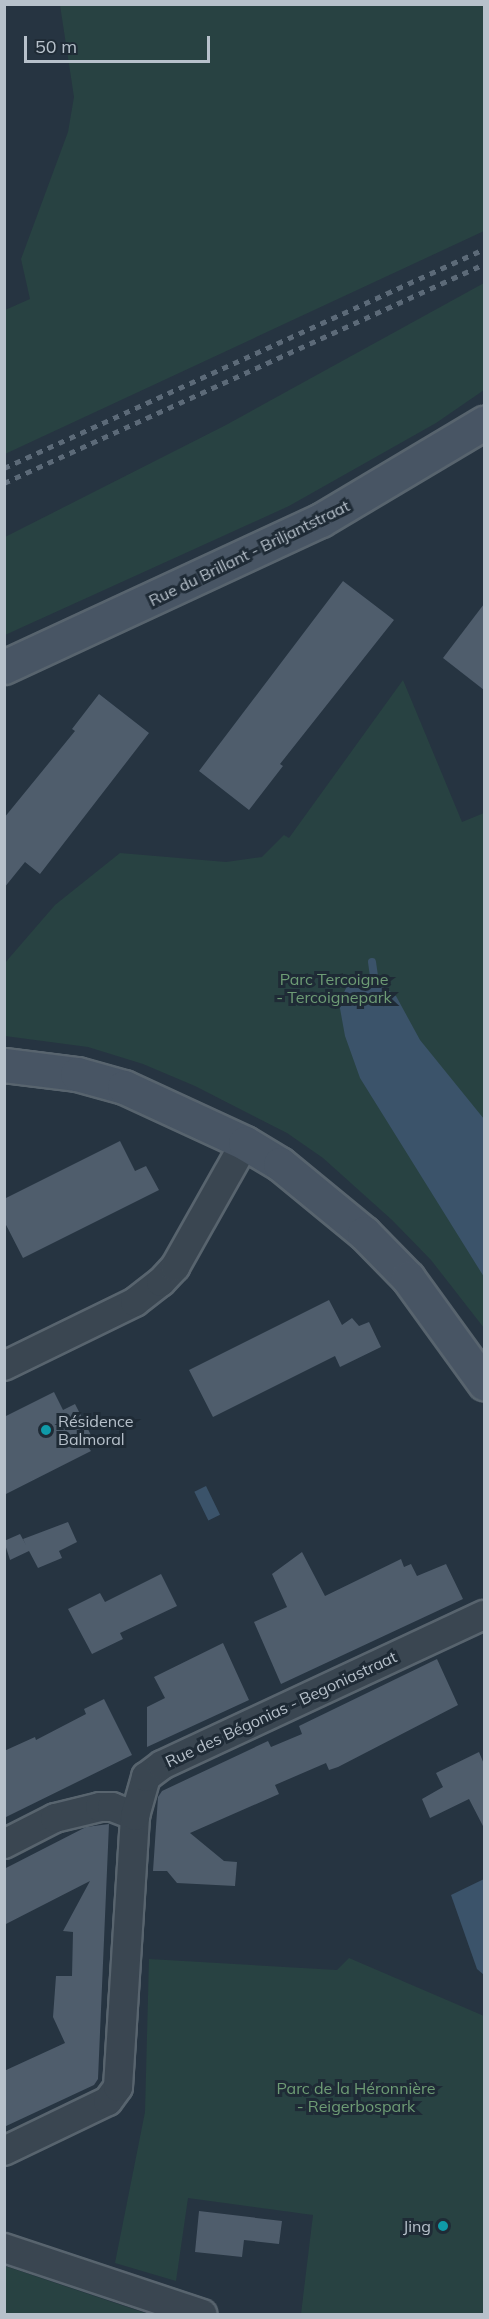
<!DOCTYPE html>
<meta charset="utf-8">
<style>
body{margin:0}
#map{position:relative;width:489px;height:2319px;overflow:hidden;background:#263441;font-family:Mulish,sans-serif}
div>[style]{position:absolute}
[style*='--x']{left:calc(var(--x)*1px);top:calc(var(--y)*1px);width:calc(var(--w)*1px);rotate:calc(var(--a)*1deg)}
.green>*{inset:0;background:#284242}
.water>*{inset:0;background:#3b536a;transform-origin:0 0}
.stream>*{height:8px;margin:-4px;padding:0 4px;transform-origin:4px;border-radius:4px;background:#3b536a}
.building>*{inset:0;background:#4f5d6c}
.roads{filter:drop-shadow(2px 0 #58646e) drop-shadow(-2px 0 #58646e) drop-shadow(0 2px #58646e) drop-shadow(0 -2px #58646e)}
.street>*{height:28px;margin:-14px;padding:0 14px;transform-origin:14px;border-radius:14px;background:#3a4651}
.secondary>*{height:33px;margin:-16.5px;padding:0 16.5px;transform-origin:16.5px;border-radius:16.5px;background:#485564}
.rail>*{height:4.5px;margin-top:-2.25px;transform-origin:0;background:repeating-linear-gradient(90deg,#5c6a78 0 6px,transparent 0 12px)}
.dots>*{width:16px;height:16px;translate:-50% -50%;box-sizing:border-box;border:3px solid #1f2b36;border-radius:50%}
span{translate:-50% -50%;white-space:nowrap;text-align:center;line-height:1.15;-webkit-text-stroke:6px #1f2b36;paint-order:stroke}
.street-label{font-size:16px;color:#b7c1cb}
.park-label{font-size:16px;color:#6e9c75}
.poi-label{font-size:16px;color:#b7c1cb}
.left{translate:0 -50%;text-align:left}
.right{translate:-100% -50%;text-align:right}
.frame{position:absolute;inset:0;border:6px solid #b7c1cb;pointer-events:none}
.scale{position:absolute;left:24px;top:36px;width:186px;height:27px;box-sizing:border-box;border:3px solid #b7c1cb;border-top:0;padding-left:8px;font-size:18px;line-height:21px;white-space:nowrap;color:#b7c1cb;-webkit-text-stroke:4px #1f2b36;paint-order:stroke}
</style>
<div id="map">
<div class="green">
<i style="clip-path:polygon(60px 5px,484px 5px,484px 231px,5px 454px,5px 310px,30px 299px,21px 259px,68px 132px,74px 97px)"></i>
<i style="clip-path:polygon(484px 283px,484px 390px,436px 423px,289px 506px,5px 635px,5px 537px,226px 425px)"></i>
<i style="clip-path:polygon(403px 680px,462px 822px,484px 813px,484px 1328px,431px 1260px,392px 1220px,323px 1158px,287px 1133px,195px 1086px,143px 1064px,88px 1047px,5px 1036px,4px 964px,55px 905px,120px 853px,226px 862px,262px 857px,284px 835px,289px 838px)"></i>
<i style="clip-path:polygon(349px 1958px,484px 2016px,484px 2314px,301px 2314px,313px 2215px,188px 2198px,176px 2281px,115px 2263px,145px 2112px,149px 1959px,337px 1970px)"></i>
<i style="clip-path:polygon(5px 2266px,148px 2314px,5px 2314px)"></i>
</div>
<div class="water">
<i style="clip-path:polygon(361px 979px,378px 982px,396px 996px,420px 1040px,484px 1119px,484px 1277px,360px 1078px,345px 1036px,339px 1003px,347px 986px)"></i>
<i style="left:206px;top:1486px;width:32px;height:13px;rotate:64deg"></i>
<i style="clip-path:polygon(484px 1879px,484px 1975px,477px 1969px,451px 1895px)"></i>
</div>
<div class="stream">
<i style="--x:372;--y:962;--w:28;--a:82"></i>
</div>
<div class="building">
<i style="clip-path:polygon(343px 581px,394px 620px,280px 764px,283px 766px,249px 810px,199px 771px)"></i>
<i style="clip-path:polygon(484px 604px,484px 690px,443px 658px)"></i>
<i style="clip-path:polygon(99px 694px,149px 733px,40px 874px,25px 862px,4px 888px,4px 818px,75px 731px,72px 729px)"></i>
<i style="clip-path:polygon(120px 1141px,135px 1171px,146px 1166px,159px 1190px,23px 1258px,4px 1221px,4px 1199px)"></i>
<i style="clip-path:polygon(329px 1300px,342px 1325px,352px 1318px,359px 1326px,369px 1322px,381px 1347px,340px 1367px,335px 1356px,213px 1417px,189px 1370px)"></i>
<i style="clip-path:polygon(54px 1392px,63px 1410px,75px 1404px,95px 1443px,88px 1447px,91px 1451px,4px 1495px,4px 1417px)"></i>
<i style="clip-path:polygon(68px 1522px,77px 1542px,59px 1551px,62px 1558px,38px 1568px,29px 1551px,10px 1560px,4px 1541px,20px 1534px,26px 1545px,23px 1539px)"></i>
<i style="clip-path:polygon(302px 1552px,325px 1596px,401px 1559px,404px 1567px,411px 1564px,417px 1576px,446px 1564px,463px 1599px,281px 1684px,254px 1622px,287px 1607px,272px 1574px)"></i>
<i style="clip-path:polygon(161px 1574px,177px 1606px,120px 1633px,123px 1639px,92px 1654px,68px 1609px,100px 1593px,105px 1602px)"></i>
<i style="clip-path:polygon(223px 1643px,249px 1700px,147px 1747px,147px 1707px,165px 1698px,154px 1677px)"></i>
<i style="clip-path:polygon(437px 1659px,458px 1705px,338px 1767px,329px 1770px,326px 1763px,275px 1785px,279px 1794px,190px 1833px,224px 1861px,237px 1862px,235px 1886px,177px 1883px,167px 1871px,153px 1871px,158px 1797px,162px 1791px,268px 1741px,271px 1747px,302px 1734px,299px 1726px)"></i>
<i style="clip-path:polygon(104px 1699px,132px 1755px,4px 1818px,4px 1751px,35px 1737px,36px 1740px,86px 1714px,84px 1709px)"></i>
<i style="clip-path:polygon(479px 1752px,484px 1764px,484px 1828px,469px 1799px,430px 1818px,422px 1799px,443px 1787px,436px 1773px)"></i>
<i style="clip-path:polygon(109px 1824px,98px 2079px,94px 2085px,4px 2127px,4px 2071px,65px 2043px,53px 2017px,56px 1976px,72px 1976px,73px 1932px,63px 1931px,90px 1881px,4px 1925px,4px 1869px,86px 1827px)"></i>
<i style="clip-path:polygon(199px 2211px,282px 2221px,279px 2244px,244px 2240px,242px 2257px,195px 2252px)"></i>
</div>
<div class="roads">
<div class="street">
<i style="--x:4;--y:1366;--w:146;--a:-26"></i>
<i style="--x:135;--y:1302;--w:33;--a:-38"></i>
<i style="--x:161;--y:1282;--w:21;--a:-47"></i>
<i style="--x:175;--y:1267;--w:142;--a:-60.6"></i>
<i style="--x:4;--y:1844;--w:57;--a:-27"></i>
<i style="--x:55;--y:1818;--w:46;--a:-13.7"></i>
<i style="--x:100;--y:1807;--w:12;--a:0"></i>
<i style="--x:112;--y:1807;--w:25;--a:21"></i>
<i style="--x:4;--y:2151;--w:115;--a:-25.7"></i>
<i style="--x:108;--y:2101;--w:17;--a:-54"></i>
<i style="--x:118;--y:2087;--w:272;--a:-86.4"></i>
<i style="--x:135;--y:1816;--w:41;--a:-74.2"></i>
<i style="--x:146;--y:1777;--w:20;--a:-37"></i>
<i style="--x:162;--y:1765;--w:355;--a:-25"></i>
<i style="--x:4;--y:2248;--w:209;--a:18.4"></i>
</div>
<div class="secondary">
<i style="--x:4;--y:667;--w:349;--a:-24.9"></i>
<i style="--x:321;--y:520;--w:190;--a:-30.8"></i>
<i style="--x:4;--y:1065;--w:74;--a:7"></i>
<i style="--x:77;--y:1074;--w:49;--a:15.5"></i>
<i style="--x:124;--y:1087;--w:133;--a:24.8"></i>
<i style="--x:245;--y:1143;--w:41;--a:31"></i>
<i style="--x:280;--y:1164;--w:109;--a:39.4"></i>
<i style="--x:364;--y:1233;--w:63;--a:45.6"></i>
<i style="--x:408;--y:1278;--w:130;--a:54.1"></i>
</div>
</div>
<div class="rail">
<i style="--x:4;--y:468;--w:528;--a:-24.52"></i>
<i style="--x:4;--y:483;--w:528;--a:-24.52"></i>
</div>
<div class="dots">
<i style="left:46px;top:1430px;background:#0f9aa8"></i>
<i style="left:443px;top:2226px;background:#0f9aa8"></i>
</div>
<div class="street-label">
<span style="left:249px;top:553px;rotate:-26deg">Rue du Brillant - Briljantstraat</span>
<span style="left:281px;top:1709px;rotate:-25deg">Rue des Bégonias - Begoniastraat</span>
</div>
<div class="park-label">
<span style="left:334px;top:988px">Parc Tercoigne<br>- Tercoignepark</span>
<span style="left:356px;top:2097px">Parc de la Héronnière<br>- Reigerbospark</span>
</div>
<div class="poi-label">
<span class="left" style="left:58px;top:1430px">Résidence<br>Balmoral</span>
<span class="right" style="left:431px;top:2226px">Jing</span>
</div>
<div class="frame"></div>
<div class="scale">50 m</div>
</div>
